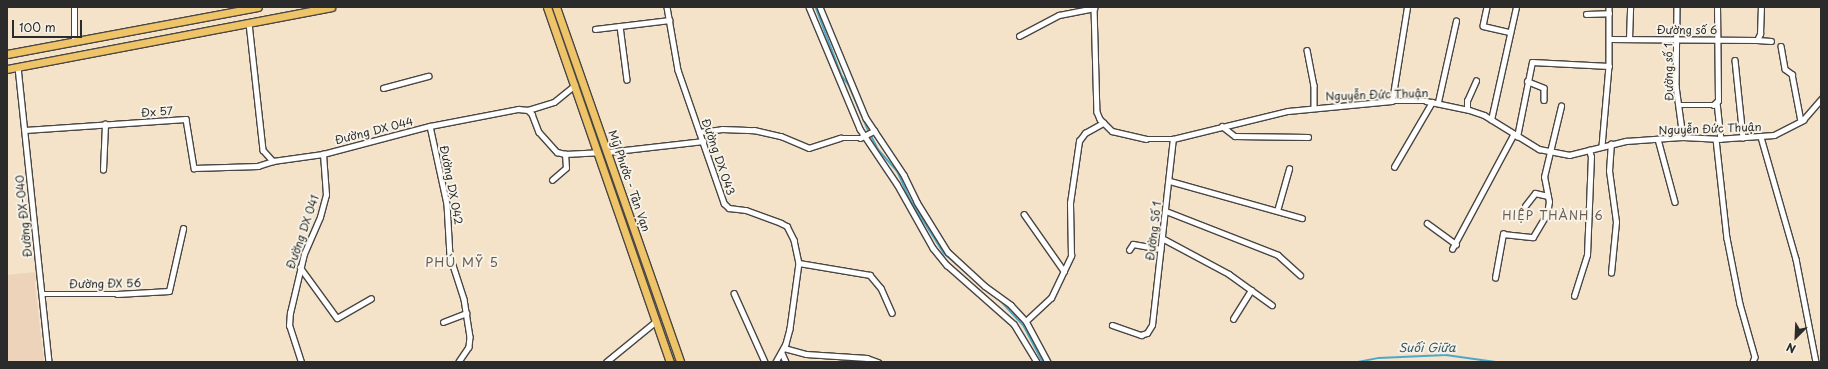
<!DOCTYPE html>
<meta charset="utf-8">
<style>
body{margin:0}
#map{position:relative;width:1828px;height:369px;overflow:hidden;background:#f4e2c9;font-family:"Playpen Sans",sans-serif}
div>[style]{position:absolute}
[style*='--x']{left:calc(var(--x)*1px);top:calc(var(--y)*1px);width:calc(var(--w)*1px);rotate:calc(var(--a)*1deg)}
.built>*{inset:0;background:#ecd3b9}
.stream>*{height:1.5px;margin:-0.75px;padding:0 0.75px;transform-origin:0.75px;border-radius:0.75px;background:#4ca8ca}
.roads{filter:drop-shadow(1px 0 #494643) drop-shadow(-1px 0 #494643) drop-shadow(0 1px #494643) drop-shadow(0 -1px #494643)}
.street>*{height:4.5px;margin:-2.25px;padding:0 2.25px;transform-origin:2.25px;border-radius:2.25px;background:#fff}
.primary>*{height:7px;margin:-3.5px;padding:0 3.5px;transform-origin:3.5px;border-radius:3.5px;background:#efc469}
span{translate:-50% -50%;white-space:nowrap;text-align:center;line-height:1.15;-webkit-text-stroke:4px #f7f3e8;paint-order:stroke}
.street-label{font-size:11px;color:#2b2b2b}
.neighbourhood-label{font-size:12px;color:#6c5c50;letter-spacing:1px}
.water-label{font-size:12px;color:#375763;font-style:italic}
.quarter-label{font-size:13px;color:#6c5c50;letter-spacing:1px}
.frame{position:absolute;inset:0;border:8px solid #2b2b2b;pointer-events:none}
.north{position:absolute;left:1776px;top:317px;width:40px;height:40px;-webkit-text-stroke:3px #f7f3e8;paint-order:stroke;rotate:204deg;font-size:11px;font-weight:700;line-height:16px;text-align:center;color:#2b2b2b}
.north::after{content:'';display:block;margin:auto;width:14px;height:18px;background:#2b2b2b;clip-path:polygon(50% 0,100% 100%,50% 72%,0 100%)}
.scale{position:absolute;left:12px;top:20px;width:70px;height:18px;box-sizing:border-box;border:2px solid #2b2b2b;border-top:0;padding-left:5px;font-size:12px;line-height:14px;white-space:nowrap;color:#2b2b2b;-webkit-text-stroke:3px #f7f3e8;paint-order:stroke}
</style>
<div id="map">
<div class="built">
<i style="clip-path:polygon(36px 272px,35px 286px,44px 362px,7px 362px,7px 275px)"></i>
</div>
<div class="stream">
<i style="--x:816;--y:7;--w:74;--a:69.4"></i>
<i style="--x:842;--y:76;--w:11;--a:52"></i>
<i style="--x:849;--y:85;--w:51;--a:66.9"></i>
<i style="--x:871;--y:135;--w:16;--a:63"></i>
<i style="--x:878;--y:149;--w:30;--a:49"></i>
<i style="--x:898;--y:172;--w:30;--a:66"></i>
<i style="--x:910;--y:199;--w:64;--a:57.8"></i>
<i style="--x:944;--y:253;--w:58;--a:40.8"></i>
<i style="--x:999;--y:299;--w:37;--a:47"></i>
<i style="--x:1024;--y:326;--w:41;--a:62.2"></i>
<i style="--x:1358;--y:362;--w:21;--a:-11"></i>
<i style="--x:1379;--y:358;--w:67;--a:-2.6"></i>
<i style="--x:1446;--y:355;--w:50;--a:8"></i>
</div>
<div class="roads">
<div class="street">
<i style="--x:667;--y:7;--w:64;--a:80.1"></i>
<i style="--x:678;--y:70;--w:141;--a:70.9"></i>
<i style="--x:724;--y:203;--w:7;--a:45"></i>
<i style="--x:729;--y:208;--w:17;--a:7"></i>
<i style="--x:746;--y:210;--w:37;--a:20"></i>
<i style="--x:781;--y:223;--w:7;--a:27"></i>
<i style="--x:787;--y:226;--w:16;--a:63"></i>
<i style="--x:794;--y:240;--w:24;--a:78"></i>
<i style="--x:799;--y:263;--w:67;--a:97.8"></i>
<i style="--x:790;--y:329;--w:16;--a:105"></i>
<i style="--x:786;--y:344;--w:21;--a:119"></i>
<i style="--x:809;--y:7;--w:132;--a:67.3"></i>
<i style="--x:860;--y:129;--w:66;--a:56.1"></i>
<i style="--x:897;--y:184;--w:73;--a:60.6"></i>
<i style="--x:933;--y:248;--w:22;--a:51"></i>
<i style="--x:947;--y:265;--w:89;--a:41.4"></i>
<i style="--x:1014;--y:324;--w:44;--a:58.8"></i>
<i style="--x:820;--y:7;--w:120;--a:67.5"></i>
<i style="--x:866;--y:118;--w:69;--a:56.3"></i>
<i style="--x:904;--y:175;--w:30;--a:64"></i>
<i style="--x:917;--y:202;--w:59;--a:58.2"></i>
<i style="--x:948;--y:252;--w:50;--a:42.6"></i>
<i style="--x:985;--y:286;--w:32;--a:36"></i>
<i style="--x:1011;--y:305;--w:22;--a:47"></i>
<i style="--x:1026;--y:321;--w:34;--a:-43"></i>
<i style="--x:1051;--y:298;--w:47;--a:-64.5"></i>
<i style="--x:1071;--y:256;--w:53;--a:-91.1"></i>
<i style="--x:1070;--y:203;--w:63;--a:-81.7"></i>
<i style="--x:1079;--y:141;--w:10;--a:-53"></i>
<i style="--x:1085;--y:133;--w:21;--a:-29"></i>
<i style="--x:1094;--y:7;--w:105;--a:88.4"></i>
<i style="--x:1097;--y:112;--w:8;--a:67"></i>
<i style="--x:1100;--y:119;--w:17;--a:45"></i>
<i style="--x:1112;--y:131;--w:35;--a:13"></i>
<i style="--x:1146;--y:139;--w:27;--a:0"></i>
<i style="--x:1173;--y:139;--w:118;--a:-13.7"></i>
<i style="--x:1288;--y:111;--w:104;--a:-5.5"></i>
<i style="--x:1392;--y:101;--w:34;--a:0"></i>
<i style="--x:1426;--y:101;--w:44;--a:11.8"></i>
<i style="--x:1469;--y:110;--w:16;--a:18"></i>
<i style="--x:1484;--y:115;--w:65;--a:31.7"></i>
<i style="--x:1539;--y:149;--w:31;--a:11"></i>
<i style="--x:1569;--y:155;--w:59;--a:-13.8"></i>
<i style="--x:1626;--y:141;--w:57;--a:-4"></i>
<i style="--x:1683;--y:137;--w:33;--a:3"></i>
<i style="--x:1716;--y:139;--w:58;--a:-3.9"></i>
<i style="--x:1774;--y:135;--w:33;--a:-27"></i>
<i style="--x:1803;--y:120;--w:28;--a:-49"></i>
<i style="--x:1487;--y:7;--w:19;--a:102"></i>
<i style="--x:1483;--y:26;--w:28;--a:13"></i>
<i style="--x:1609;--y:7;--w:59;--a:90"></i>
<i style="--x:1677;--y:7;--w:79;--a:90.7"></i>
<i style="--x:1676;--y:86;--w:51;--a:82.2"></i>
<i style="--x:1586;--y:14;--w:23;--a:-2"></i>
<i style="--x:249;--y:23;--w:128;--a:83.7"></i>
<i style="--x:263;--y:150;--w:15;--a:48"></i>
<i style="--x:273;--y:161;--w:50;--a:-8"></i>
<i style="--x:323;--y:154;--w:111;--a:-14.7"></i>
<i style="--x:430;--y:126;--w:90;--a:-10.9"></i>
<i style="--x:518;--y:109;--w:10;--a:6"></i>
<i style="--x:528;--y:110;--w:6;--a:45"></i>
<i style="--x:532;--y:114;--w:19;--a:69"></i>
<i style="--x:539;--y:132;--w:27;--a:48"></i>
<i style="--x:557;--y:152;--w:8;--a:14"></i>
<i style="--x:565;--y:154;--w:33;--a:-3"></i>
<i style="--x:620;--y:26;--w:54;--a:82.6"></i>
<i style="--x:595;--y:29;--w:75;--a:-6.9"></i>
<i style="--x:1019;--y:36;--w:45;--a:-27.7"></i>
<i style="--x:1059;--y:15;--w:36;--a:-11"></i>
<i style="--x:1610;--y:39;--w:147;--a:0.4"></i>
<i style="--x:1757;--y:40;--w:7;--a:-63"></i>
<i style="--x:1760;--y:34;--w:27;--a:-88"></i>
<i style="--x:1629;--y:39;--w:32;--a:-88"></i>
<i style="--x:1757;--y:40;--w:14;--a:4"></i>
<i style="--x:74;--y:41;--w:34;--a:-90"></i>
<i style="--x:1781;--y:46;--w:23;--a:80"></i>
<i style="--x:1785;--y:69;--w:9;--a:36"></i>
<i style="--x:1792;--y:74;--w:48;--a:79.2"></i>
<i style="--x:1307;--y:50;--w:36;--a:79"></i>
<i style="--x:1314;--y:85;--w:23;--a:90"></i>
<i style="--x:1735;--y:60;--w:78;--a:84.1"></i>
<i style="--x:18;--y:67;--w:297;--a:84"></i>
<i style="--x:1527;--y:81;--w:18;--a:22"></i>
<i style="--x:1544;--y:88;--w:12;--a:90"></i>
<i style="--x:383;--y:88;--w:47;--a:-14.9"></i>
<i style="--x:1392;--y:101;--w:95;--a:-80.9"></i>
<i style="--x:1438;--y:102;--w:83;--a:-77.5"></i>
<i style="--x:1717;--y:102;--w:37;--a:84"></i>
<i style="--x:1679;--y:105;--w:34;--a:0"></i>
<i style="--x:1713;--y:105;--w:6;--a:-39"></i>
<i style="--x:1718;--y:101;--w:94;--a:-90.6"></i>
<i style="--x:1467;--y:109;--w:8;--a:-90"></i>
<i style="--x:1467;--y:101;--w:22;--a:-66"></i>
<i style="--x:528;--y:110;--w:27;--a:-17"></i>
<i style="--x:554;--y:102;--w:27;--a:-39"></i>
<i style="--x:1491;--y:120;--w:116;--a:-77.5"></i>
<i style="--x:430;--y:126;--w:80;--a:77.7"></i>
<i style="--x:447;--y:204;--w:52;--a:86.7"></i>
<i style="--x:450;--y:256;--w:45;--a:72"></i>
<i style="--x:464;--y:299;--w:38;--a:81"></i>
<i style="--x:470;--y:337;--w:10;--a:96"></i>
<i style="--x:469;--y:347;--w:18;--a:124"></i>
<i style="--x:1222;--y:126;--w:16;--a:38"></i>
<i style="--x:1235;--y:136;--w:73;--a:0.8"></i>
<i style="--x:25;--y:130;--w:161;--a:-3.9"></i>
<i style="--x:186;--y:119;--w:50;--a:80.7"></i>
<i style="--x:194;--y:168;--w:64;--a:-1.8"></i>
<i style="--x:258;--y:166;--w:16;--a:-18"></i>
<i style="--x:699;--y:132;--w:23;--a:-7"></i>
<i style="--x:722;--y:129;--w:32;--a:2"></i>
<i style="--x:754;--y:130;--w:28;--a:13"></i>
<i style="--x:781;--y:136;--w:30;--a:23"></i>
<i style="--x:809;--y:148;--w:33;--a:-18"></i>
<i style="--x:840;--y:138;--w:20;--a:0"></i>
<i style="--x:860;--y:138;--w:16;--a:-27"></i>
<i style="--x:1517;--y:137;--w:76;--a:-78.7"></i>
<i style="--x:1532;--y:62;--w:77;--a:3"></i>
<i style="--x:1609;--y:66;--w:80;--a:95"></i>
<i style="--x:1761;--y:137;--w:127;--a:74"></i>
<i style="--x:1796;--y:259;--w:105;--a:79"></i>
<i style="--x:1658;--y:139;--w:65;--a:74.9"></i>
<i style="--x:1716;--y:139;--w:100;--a:83.7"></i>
<i style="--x:1727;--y:238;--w:67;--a:78.9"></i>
<i style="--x:1740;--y:304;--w:55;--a:74.2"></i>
<i style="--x:1755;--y:357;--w:5;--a:112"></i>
<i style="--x:607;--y:152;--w:97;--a:-6.5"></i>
<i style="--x:1394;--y:167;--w:75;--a:-59.7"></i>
<i style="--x:103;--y:170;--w:46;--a:-87.5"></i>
<i style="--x:552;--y:180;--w:18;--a:-41"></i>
<i style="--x:566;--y:168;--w:14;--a:-94"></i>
<i style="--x:1170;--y:181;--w:137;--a:15.7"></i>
<i style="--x:1525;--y:206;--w:16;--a:-52"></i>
<i style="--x:1535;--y:193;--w:13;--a:13"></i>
<i style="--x:1166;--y:211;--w:120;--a:21.4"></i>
<i style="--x:1278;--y:255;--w:30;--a:42"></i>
<i style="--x:1277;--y:211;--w:44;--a:-74.1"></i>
<i style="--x:1024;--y:214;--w:70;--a:54.9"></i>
<i style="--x:1427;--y:223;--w:36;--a:36"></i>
<i style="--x:1162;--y:238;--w:76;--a:28.2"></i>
<i style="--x:1229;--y:274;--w:53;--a:35.8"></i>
<i style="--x:1452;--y:249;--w:129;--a:-61.8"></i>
<i style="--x:1129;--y:250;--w:7;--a:-56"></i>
<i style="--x:1133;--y:244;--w:28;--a:10"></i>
<i style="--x:799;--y:263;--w:72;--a:9.6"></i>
<i style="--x:870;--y:275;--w:17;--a:50"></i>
<i style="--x:881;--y:288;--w:27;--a:66"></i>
<i style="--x:300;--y:267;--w:63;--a:54"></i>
<i style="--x:337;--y:318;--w:39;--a:-30"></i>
<i style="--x:1611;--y:273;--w:51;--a:-84.4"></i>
<i style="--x:1616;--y:222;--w:51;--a:-97.8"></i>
<i style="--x:1609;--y:171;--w:27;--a:-86"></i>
<i style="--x:1495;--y:278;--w:45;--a:-79.7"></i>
<i style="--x:1503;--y:234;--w:30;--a:6"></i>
<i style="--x:1533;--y:237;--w:27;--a:-59"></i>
<i style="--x:1547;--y:214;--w:12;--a:-81"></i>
<i style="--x:1549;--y:202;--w:25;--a:-101"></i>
<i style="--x:1544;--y:177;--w:73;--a:-76.5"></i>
<i style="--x:734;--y:293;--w:76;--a:65.8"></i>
<i style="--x:42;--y:294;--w:75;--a:0"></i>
<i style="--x:117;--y:294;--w:52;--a:-3.3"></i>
<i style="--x:169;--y:291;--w:64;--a:-77.3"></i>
<i style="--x:1574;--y:296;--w:43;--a:-72.4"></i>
<i style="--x:1587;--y:255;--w:98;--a:-87.7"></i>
<i style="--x:1591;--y:157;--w:7;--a:-106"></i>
<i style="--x:1233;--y:319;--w:34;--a:-58"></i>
<i style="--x:1026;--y:321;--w:47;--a:61.8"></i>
<i style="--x:443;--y:322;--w:25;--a:-21"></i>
<i style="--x:1112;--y:325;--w:31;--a:19"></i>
<i style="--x:1141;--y:335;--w:6;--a:-18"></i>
<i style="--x:1147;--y:333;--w:9;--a:-58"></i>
<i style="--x:1152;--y:325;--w:187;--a:-83.6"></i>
<i style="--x:784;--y:348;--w:23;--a:15"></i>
<i style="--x:806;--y:354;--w:61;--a:3.8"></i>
<i style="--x:867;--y:358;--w:12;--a:20"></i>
<i style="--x:782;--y:353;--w:10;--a:66"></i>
<i style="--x:301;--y:362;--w:38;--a:-108"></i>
<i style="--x:289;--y:326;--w:13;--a:-86"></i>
<i style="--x:290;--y:313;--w:61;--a:-76.7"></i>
<i style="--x:304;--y:254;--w:40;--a:-66.6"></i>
<i style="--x:320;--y:217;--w:23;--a:-75"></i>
<i style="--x:326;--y:195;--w:41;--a:-94.2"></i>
<i style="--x:606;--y:362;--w:63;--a:-39.2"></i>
</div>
<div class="primary">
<i style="--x:547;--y:7;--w:376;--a:70.9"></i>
<i style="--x:556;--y:7;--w:376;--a:70.7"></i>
<i style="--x:7;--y:54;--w:255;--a:-10.6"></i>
<i style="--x:7;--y:69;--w:330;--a:-10.8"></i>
</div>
</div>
<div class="street-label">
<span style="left:1687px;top:30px">Đường số 6</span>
<span style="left:1669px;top:72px;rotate:-91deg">Đường số 1</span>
<span style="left:1377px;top:95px;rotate:-2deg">Nguyễn Đức Thuận</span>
<span style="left:157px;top:112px;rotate:-4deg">Đx 57</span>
<span style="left:1710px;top:129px;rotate:-2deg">Nguyễn Đức Thuận</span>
<span style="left:374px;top:131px;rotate:-14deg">Đường DX 044</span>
<span style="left:718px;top:157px;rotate:71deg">Đường DX 043</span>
<span style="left:629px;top:181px;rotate:71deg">Mỹ Phước - Tân Vạn</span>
<span style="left:451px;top:185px;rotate:79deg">Đường DX 042</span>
<span style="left:24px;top:216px;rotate:-96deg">Đường ĐX-040</span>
<span style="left:1154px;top:231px;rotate:-83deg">Đường Số 1</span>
<span style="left:303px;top:232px;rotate:-71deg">Đường DX 041</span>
<span style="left:105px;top:284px;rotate:-1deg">Đường ĐX 56</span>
</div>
<div class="neighbourhood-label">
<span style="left:1553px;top:216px">HIỆP THÀNH 6</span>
</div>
<div class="water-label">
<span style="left:1427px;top:348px">Suối Giữa</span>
</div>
<div class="quarter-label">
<span style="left:462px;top:262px">PHÚ MỸ 5</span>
</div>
<div class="frame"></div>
<div class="north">N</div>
<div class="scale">100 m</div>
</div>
